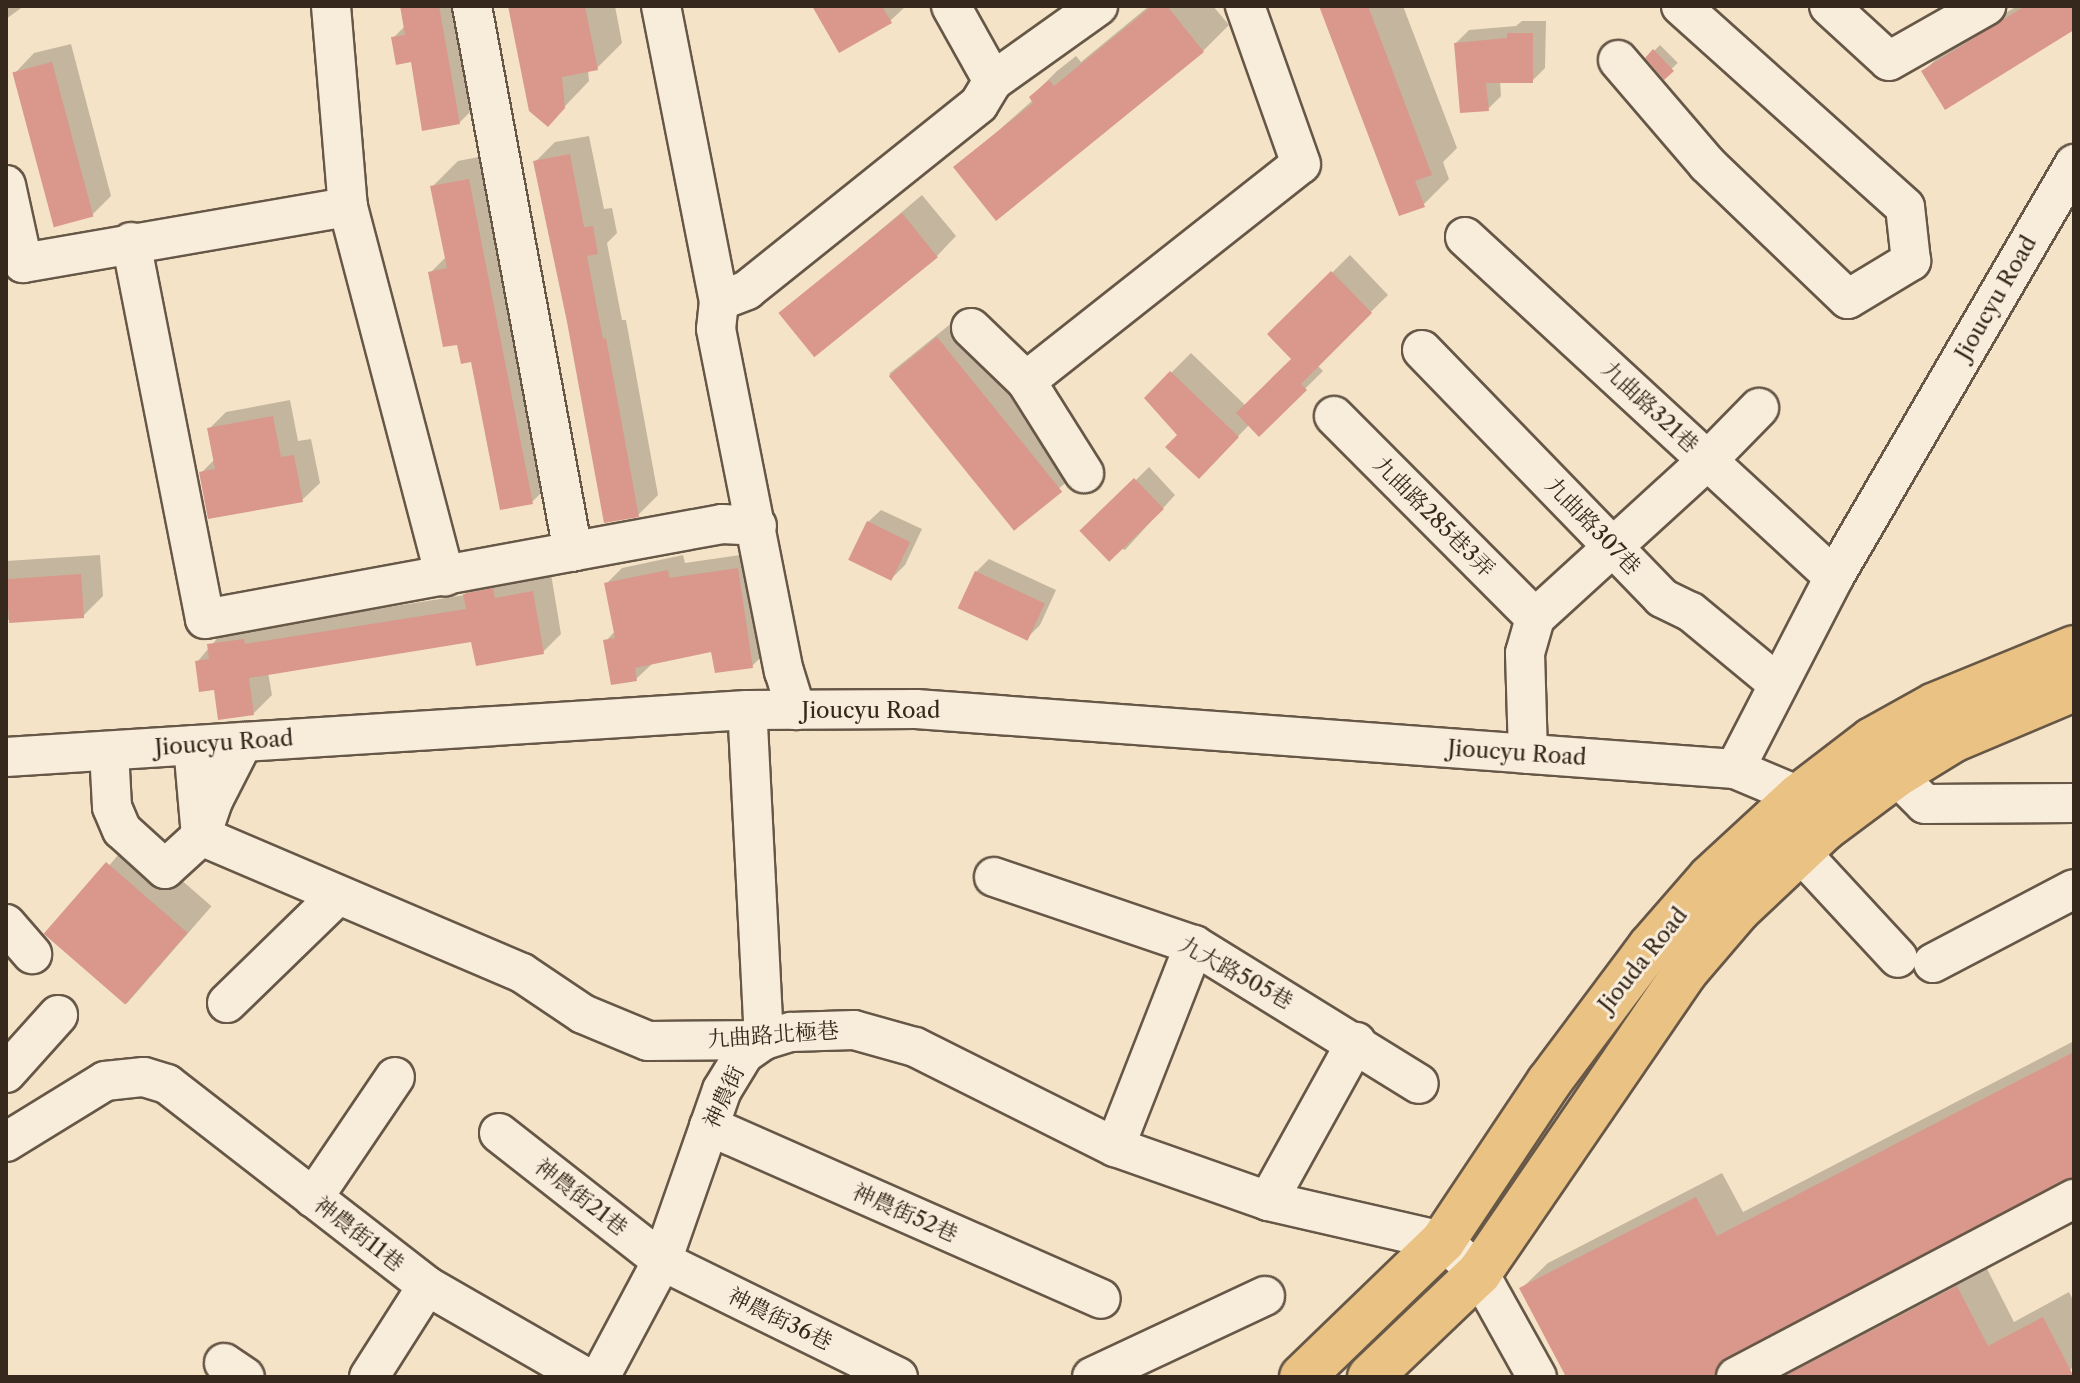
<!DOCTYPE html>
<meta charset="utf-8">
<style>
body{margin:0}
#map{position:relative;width:2080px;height:1383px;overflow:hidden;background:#f5e3c7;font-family:"Libre Caslon Text","Noto Serif TC",serif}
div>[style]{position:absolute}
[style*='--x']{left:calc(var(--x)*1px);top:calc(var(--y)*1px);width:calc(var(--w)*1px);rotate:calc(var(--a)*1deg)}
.shadow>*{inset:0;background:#0003;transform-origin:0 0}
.building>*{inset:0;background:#d9988b;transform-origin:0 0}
.roads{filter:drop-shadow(2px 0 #665747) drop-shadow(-2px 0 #665747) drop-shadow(0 2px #665747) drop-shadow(0 -2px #665747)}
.minor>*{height:38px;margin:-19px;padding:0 19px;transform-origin:19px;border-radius:19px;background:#f8eddb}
.major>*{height:44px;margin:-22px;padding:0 22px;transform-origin:22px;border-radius:22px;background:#eac284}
span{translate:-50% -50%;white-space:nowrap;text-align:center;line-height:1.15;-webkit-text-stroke:6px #f8eddb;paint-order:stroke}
.street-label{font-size:22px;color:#36281c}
.frame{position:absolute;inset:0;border:8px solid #36281c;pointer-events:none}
</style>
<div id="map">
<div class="shadow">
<i style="clip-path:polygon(6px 6px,24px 6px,6px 19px)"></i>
<i style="clip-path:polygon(402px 6px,462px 6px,479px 103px,459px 123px,393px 38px,405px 26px)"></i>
<i style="clip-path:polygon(510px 6px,615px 6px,622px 43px,597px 68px,588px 70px,589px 81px,548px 124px)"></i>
<i style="clip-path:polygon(814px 6px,906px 6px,890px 21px)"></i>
<i style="clip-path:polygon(1149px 6px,1213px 6px,1229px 25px,1203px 51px,956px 168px,1033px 100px,1031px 97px,1057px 71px,1076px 56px,1081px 62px)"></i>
<i style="clip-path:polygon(1321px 6px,1403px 6px,1457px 148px,1443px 162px,1449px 179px,1423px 205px)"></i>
<i style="clip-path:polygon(2017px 6px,2074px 6px,2074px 28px,1923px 72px,1943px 52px)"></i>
<i style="clip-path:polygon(1522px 21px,1546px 21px,1545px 68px,1532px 81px,1500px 81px,1501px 96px,1488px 109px,1456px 43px,1469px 30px,1516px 26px)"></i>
<i style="clip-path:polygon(71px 44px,111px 196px,92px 215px,15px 73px,34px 53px)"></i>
<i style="left:1660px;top:45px;width:25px;height:18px;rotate:45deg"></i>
<i style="clip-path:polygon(589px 136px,604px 209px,612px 208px,617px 233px,607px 243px,622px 320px,626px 320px,658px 495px,638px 515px,569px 321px,535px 162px,555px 142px)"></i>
<i style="clip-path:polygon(494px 154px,558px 476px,532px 502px,472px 360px,459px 342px,430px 273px,446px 257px,432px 187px,458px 161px)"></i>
<i style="clip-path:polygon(922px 195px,956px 236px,937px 256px,781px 314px)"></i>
<i style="clip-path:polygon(1350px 255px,1388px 295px,1317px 365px,1323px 371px,1259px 434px,1249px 425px,1218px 457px,1180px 435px,1171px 373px,1191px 353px,1246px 406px,1294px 359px,1270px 334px)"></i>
<i style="left:964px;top:313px;width:196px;height:96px;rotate:51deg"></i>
<i style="clip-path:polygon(290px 400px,298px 441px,311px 439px,320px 483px,302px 500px,201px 473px,215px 459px,209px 429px,226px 412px)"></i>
<i style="clip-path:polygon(1149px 467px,1175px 495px,1125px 550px,1084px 532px)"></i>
<i style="clip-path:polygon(881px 510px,922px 529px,905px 565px,892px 578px,868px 522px)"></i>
<i style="clip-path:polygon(754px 553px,768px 650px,752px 666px,713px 649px,653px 663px,636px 679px,606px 641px,616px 630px,606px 584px,622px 568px,683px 555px,685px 563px)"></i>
<i style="clip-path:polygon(100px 555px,103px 596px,83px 616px,6px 620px,6px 561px)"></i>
<i style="clip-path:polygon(989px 559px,1056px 590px,1040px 625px,1027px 638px,976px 572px)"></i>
<i style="clip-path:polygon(551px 574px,561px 634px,543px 652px,473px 639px,268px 672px,272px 695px,254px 713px,215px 687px,197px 662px,227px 627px,262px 627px,465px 595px,483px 577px)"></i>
<i style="left:133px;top:838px;width:104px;height:129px;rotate:41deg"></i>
<i style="clip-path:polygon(2074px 1041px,2074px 1175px,1739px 1348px,1741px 1360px,1983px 1261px,2014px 1322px,2069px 1292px,2074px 1302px,2074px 1366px,2070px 1370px,2056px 1377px,1568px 1377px,1522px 1288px,1548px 1263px,1722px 1173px,1743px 1212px)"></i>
</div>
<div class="building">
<i style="clip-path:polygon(400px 6px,439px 6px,460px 124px,422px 131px,411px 62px,396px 65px,391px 37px,405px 35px)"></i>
<i style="clip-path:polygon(508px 6px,585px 6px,598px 70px,562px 77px,565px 108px,548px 127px,529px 111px)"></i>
<i style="clip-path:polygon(812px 6px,882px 6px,892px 23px,839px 53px)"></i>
<i style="clip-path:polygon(1152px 6px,1167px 6px,1204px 52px,996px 221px,953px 167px,1033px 103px,1029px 97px,1049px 80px,1054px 86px)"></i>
<i style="clip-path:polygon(1319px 6px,1368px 6px,1432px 175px,1415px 181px,1425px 207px,1399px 216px)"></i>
<i style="clip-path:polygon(2025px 6px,2074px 6px,2074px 30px,1945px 110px,1921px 71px)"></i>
<i style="clip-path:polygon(1507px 33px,1533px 33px,1533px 83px,1486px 83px,1489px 111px,1460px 113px,1454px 43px,1507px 38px)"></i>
<i style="clip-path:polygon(1653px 49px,1674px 71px,1664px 80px,1645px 58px)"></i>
<i style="left:52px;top:62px;width:160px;height:41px;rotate:75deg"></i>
<i style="clip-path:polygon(570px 154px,584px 227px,593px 226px,598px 254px,587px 256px,603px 339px,606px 338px,639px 517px,604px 523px,567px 322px,533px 161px)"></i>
<i style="clip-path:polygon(469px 179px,533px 504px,500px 510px,471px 362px,461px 364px,457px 345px,443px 347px,428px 272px,447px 268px,430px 186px)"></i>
<i style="left:902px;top:213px;width:57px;height:159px;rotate:51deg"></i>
<i style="clip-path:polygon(1331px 271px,1372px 313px,1301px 384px,1307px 390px,1259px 437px,1236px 413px,1291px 359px,1267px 334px)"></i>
<i style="left:937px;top:337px;width:199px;height:62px;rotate:51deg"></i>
<i style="clip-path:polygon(1170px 371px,1239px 437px,1199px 479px,1165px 447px,1177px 435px,1144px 398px)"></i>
<i style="clip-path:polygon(273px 416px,281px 457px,294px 455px,303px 502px,208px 519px,199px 472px,215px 469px,207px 428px)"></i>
<i style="left:1134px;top:478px;width:43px;height:76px;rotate:46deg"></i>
<i style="left:867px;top:521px;width:48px;height:43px;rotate:26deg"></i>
<i style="clip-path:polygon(738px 568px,753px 668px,715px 673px,711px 652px,635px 668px,637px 681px,611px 685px,603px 640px,615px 638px,604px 583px,668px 570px,669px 578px)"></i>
<i style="left:975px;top:571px;width:77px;height:41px;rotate:25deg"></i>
<i style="left:81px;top:574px;width:44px;height:75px;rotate:86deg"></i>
<i style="clip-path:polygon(493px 588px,495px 598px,533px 591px,544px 654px,476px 666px,471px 642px,249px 678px,254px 715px,218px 720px,214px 690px,199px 692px,195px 661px,209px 659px,207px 644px,244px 639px,245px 644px,466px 609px,463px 594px)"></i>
<i style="left:106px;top:862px;width:108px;height:95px;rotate:41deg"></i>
<i style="clip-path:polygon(2074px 1052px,2074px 1177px,1726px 1358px,1717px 1366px,1714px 1377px,1566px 1377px,1519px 1288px,1696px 1197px,1717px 1236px)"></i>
<i style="clip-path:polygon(1957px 1286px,1988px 1346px,2043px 1317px,2074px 1377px,1783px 1377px)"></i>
</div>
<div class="roads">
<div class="minor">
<i style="--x:331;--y:6;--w:202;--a:85.2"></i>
<i style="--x:472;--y:6;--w:555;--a:79.52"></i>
<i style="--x:661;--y:6;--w:301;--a:78.9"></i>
<i style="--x:719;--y:301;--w:28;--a:96"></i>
<i style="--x:716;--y:329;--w:349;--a:78.8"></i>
<i style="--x:784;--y:671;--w:41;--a:72.9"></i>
<i style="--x:951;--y:6;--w:86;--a:60.8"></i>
<i style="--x:1829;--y:6;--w:81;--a:42.5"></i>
<i style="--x:1889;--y:61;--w:112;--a:-29.6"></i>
<i style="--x:1618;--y:60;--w:137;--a:49.4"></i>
<i style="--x:1707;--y:164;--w:195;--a:43.8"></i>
<i style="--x:1848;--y:299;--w:74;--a:-31.1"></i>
<i style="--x:1911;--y:261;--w:54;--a:-96.3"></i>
<i style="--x:1905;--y:207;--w:301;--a:-138.1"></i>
<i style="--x:6;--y:185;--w:80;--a:77.7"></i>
<i style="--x:23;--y:263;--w:330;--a:-9.8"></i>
<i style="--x:348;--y:207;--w:382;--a:75.3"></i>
<i style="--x:1465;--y:237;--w:502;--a:42.66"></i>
<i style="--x:131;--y:242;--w:384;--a:78.9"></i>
<i style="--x:205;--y:619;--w:526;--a:-10.41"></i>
<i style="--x:722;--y:524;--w:35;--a:3"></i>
<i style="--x:719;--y:301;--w:30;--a:-21"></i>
<i style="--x:747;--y:290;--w:297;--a:-38.7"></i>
<i style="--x:979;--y:104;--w:27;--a:-59"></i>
<i style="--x:993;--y:81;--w:129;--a:-35.5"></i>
<i style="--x:971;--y:328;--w:76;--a:43.9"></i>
<i style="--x:1026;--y:381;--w:350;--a:-38.3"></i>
<i style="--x:1301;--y:164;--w:168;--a:-109.5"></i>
<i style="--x:1422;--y:350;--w:345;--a:45.9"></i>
<i style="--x:1662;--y:598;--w:32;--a:26"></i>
<i style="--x:1691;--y:612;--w:113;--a:39.6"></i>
<i style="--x:1026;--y:381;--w:109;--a:57.8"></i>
<i style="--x:1334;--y:416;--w:285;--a:45.1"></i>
<i style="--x:193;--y:745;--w:91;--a:85"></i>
<i style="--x:201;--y:836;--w:349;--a:23.1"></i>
<i style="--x:522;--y:973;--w:73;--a:33.9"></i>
<i style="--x:583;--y:1014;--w:70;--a:22.6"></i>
<i style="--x:648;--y:1041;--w:116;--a:-0.5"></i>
<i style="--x:764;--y:1040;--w:28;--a:-17"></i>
<i style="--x:791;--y:1032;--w:63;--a:-1.8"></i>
<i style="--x:854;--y:1030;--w:63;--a:15.6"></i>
<i style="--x:915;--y:1047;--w:224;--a:26.6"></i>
<i style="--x:1115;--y:1147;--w:162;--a:19.4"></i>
<i style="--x:1268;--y:1201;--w:180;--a:12.9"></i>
<i style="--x:1443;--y:1241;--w:48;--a:41.6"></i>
<i style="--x:1479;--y:1273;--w:119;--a:60.9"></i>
<i style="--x:109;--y:751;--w:56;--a:86.9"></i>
<i style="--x:112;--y:807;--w:25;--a:67"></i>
<i style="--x:122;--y:830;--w:58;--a:42.2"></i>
<i style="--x:165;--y:869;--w:49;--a:-42.5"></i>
<i style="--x:201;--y:836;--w:39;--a:-71"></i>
<i style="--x:214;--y:799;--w:64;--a:-63"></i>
<i style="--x:1881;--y:753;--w:27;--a:56"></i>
<i style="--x:1896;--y:775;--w:41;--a:45"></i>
<i style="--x:1925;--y:804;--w:149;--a:-0.4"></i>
<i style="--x:1528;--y:754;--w:101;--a:-91.7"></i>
<i style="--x:1525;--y:653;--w:36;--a:-74"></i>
<i style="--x:1535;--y:618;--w:234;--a:-42.4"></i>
<i style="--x:1708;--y:460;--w:73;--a:-45.6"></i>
<i style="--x:6;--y:757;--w:742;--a:-3.63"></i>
<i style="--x:747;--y:710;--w:169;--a:-0.3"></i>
<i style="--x:916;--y:709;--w:821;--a:4.19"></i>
<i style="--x:1735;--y:769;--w:69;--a:22.9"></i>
<i style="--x:1799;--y:796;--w:27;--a:51"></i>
<i style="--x:1735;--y:769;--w:216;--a:-62.7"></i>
<i style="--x:1834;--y:577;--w:478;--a:-59.8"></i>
<i style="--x:1800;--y:852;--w:144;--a:47.2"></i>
<i style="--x:994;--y:877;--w:211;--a:18.8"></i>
<i style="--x:1194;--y:945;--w:264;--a:31.7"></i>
<i style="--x:6;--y:924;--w:40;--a:49"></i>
<i style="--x:1933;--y:963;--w:159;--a:-27.7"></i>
<i style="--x:227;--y:1003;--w:153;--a:-44.2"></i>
<i style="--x:6;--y:1073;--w:78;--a:-48.1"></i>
<i style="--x:709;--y:1126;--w:428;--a:23.8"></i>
<i style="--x:499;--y:1133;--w:207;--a:38.1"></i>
<i style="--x:662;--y:1261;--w:263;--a:26.2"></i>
<i style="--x:6;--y:1142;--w:116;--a:-31.6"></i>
<i style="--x:105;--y:1081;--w:39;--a:-6"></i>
<i style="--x:144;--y:1077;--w:24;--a:17"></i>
<i style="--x:167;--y:1084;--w:329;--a:37.8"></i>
<i style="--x:427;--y:1286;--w:182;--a:29.9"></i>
<i style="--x:1115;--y:1147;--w:217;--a:-68.6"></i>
<i style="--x:313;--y:1198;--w:146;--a:-55.9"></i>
<i style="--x:1268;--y:1201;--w:182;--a:-61"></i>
<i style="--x:224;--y:1363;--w:25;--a:34"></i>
<i style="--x:369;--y:1377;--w:108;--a:-57.5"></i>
<i style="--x:600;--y:1377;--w:132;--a:-61.9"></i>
<i style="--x:662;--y:1261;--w:181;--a:-70.7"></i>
<i style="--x:722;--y:1090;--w:42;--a:-58.6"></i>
<i style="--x:744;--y:1054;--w:24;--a:-35"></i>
<i style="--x:764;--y:1040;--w:330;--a:-92.9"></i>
<i style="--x:1092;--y:1377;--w:191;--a:-25.1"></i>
<i style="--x:1736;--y:1377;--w:382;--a:-27.8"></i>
</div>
<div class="major">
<i style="--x:1302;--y:1377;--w:196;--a:-44"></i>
<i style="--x:1443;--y:1241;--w:191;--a:-56.3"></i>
<i style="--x:1549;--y:1082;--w:169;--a:-53.2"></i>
<i style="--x:1650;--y:947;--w:91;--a:-49"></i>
<i style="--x:1710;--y:878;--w:121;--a:-42.7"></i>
<i style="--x:1799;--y:796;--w:92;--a:-37.5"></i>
<i style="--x:1872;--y:740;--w:72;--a:-29.1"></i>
<i style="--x:1935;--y:705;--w:150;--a:-22.3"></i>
<i style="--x:1370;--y:1377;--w:151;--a:-43.7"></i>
<i style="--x:1479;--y:1273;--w:365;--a:-55.6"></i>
<i style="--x:1685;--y:972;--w:82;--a:-49.5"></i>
<i style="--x:1738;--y:910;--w:120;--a:-43.3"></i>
<i style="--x:1825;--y:828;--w:89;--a:-36.7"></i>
<i style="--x:1896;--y:775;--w:67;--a:-31.6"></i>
<i style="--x:1953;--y:740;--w:131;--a:-22.9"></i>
</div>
</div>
<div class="street-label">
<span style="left:1996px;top:298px;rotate:-60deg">Jioucyu Road</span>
<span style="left:1650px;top:407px;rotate:43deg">九曲路321巷</span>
<span style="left:1434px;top:517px;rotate:45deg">九曲路285巷3弄</span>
<span style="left:1593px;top:526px;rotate:46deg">九曲路307巷</span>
<span style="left:871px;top:711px">Jioucyu Road</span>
<span style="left:224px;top:743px;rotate:-4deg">Jioucyu Road</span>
<span style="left:1517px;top:753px;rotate:4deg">Jioucyu Road</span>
<span style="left:1643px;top:960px;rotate:-51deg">Jiouda Road</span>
<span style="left:1236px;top:973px;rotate:29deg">九大路505巷</span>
<span style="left:773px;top:1035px;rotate:-4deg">九曲路北極巷</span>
<span style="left:724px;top:1097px;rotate:-65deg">神農街</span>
<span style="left:581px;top:1197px;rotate:38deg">神農街21巷</span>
<span style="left:905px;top:1213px;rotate:24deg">神農街52巷</span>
<span style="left:359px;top:1234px;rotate:38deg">神農街11巷</span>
<span style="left:780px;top:1319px;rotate:26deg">神農街36巷</span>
</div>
<div class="frame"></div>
</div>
